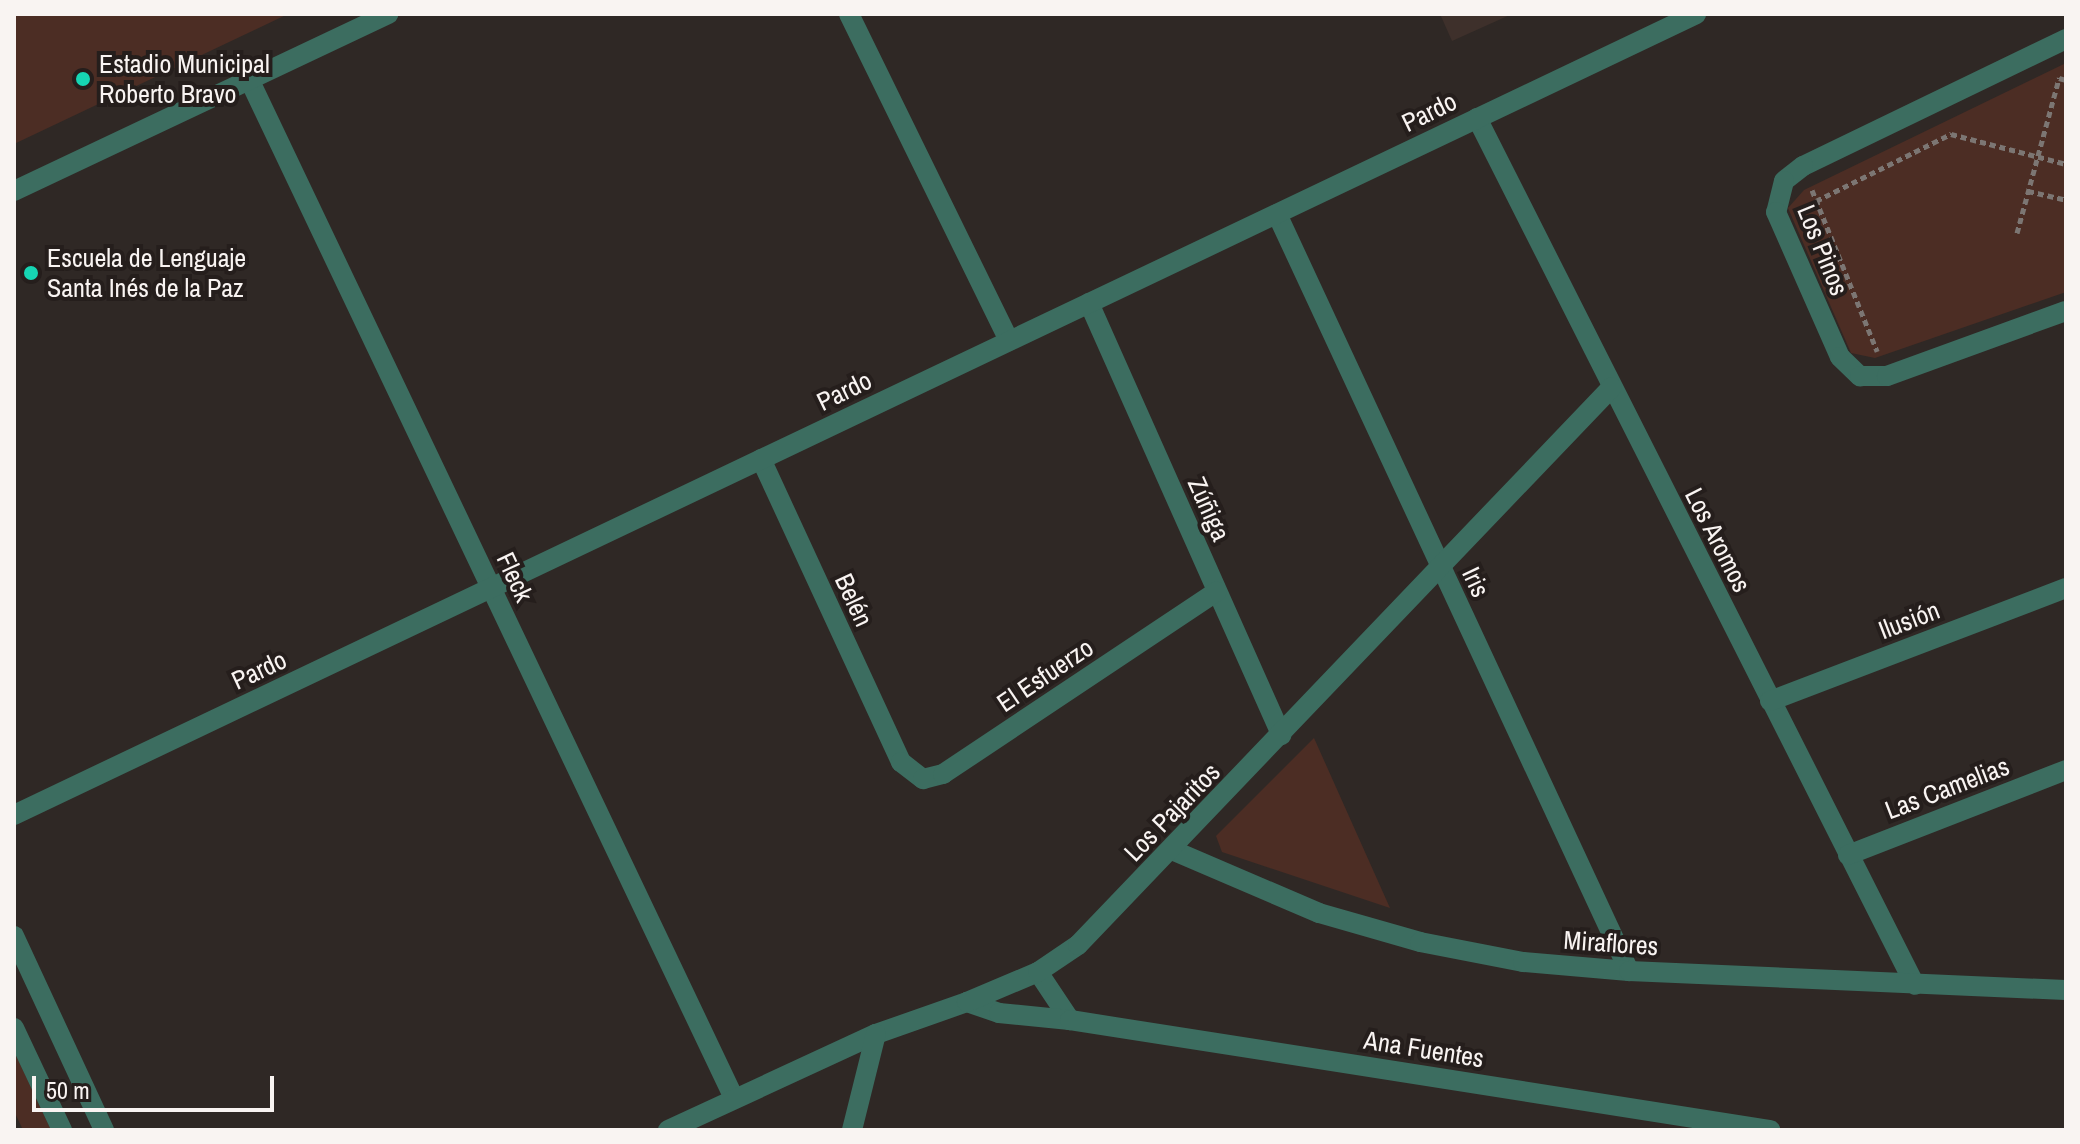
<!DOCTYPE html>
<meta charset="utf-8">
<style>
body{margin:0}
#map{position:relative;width:2080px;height:1144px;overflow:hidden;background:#2f2825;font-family:"Archivo Narrow",sans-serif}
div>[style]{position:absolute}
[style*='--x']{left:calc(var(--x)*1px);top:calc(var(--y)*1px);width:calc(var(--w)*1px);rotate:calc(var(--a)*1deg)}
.built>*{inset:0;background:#3e302b}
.green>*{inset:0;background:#4c2d24}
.path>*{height:5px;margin-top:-2.5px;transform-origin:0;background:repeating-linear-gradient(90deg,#7c7673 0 6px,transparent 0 10px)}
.minor>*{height:20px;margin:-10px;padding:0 10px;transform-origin:10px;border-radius:10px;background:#3c6d60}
.tertiary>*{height:20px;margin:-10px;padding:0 10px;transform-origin:10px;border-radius:10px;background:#3c6d60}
.dots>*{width:22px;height:22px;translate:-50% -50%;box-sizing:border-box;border:4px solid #251e1c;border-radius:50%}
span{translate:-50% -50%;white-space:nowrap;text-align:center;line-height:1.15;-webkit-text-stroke:8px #251e1c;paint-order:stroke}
.poi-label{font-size:26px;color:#f9f4f2}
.left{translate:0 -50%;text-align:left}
.street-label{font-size:26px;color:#f9f4f2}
.frame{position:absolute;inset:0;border:16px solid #f9f4f2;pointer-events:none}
.scale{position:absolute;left:32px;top:1076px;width:242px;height:36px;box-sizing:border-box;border:4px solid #f9f4f2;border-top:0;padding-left:10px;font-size:24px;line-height:28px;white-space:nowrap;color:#f9f4f2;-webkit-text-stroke:6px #251e1c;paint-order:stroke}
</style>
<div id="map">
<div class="built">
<i style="clip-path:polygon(1440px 14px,1512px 14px,1452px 41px)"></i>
</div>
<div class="green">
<i style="clip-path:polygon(14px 14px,288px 14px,14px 144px)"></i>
<i style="clip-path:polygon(2066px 63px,2066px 292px,1875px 358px,1851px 353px,1788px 208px,1804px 190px)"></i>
<i style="clip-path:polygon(1314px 738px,1390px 908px,1222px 852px,1216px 836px)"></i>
<i style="clip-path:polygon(14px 1051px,51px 1130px,23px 1130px,14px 1111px)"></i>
</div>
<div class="path">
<i style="--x:1812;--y:190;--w:174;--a:68"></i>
<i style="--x:2028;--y:191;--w:39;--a:13"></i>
<i style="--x:1816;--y:201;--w:151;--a:-26.4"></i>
<i style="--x:1951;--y:134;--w:119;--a:14.6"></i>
<i style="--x:2017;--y:233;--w:161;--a:-74.8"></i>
<i style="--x:2059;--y:78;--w:7;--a:16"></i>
</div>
<div class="minor">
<i style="--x:849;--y:14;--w:364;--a:63.9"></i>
<i style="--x:2066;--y:39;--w:292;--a:154.2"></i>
<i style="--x:1803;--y:166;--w:24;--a:142"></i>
<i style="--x:1784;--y:181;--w:32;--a:104"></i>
<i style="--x:1776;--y:212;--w:158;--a:66.2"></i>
<i style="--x:1840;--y:357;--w:28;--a:44"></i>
<i style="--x:1860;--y:376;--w:27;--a:0"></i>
<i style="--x:1887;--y:376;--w:190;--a:-20"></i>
<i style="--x:249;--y:79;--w:1129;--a:64.55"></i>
<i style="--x:1477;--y:118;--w:971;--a:63.2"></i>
<i style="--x:14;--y:191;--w:414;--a:-25.3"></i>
<i style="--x:1277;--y:214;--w:835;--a:65.06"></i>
<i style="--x:1089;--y:303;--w:473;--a:66"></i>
<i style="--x:761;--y:459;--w:334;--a:65.2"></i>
<i style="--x:901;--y:762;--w:28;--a:38"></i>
<i style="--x:923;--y:779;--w:21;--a:-14"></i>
<i style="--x:943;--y:774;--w:329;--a:-33.7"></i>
<i style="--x:1770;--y:701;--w:317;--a:-20.9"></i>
<i style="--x:14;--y:815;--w:1863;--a:-25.46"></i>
<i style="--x:1172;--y:850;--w:160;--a:23.2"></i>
<i style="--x:1319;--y:913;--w:105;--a:16"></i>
<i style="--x:1420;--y:942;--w:105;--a:11"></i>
<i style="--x:1523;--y:962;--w:106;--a:4.9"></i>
<i style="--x:1629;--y:971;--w:437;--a:2.5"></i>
<i style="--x:1848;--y:855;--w:234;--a:-21.3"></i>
<i style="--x:1038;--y:972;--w:58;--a:56.3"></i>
<i style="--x:967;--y:1002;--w:34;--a:19"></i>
<i style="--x:999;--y:1013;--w:71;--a:5.6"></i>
<i style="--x:1070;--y:1020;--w:709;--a:8.93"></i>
<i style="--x:668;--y:1130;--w:229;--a:-24.8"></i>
<i style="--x:876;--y:1034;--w:96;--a:-19.4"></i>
<i style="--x:967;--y:1002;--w:77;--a:-22.9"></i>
<i style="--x:1038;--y:972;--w:48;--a:-34"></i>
<i style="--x:1078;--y:945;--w:772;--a:-46.26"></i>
<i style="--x:852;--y:1130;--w:99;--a:-76"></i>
</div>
<div class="tertiary">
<i style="--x:14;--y:936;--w:214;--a:65.1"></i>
<i style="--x:14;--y:1028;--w:113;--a:64.8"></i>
</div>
<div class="dots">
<i style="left:83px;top:79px;background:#16d5b3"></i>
<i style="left:31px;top:273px;background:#16d5b3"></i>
</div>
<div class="poi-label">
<span class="left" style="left:99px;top:79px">Estadio Municipal<br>Roberto Bravo</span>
<span class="left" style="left:47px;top:273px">Escuela de Lenguaje<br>Santa Inés de la Paz</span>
</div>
<div class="street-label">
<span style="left:1429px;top:112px;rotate:-26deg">Pardo</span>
<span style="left:1823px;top:250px;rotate:68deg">Los Pinos</span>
<span style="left:844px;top:391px;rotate:-26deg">Pardo</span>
<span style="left:1209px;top:509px;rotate:66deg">Zúñiga</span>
<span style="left:1718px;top:540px;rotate:63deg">Los Aromos</span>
<span style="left:515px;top:577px;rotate:65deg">Fleck</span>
<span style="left:1476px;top:582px;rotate:65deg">Iris</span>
<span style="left:854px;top:600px;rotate:65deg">Belén</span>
<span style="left:1909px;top:620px;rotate:-21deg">Ilusión</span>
<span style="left:259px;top:670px;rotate:-25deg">Pardo</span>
<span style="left:1045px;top:675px;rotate:-34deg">El Esfuerzo</span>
<span style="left:1947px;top:788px;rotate:-21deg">Las Camelias</span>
<span style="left:1172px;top:812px;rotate:-46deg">Los Pajaritos</span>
<span style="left:1611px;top:943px;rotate:4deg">Miraflores</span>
<span style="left:1424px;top:1049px;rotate:9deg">Ana Fuentes</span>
</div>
<div class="frame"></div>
<div class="scale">50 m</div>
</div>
